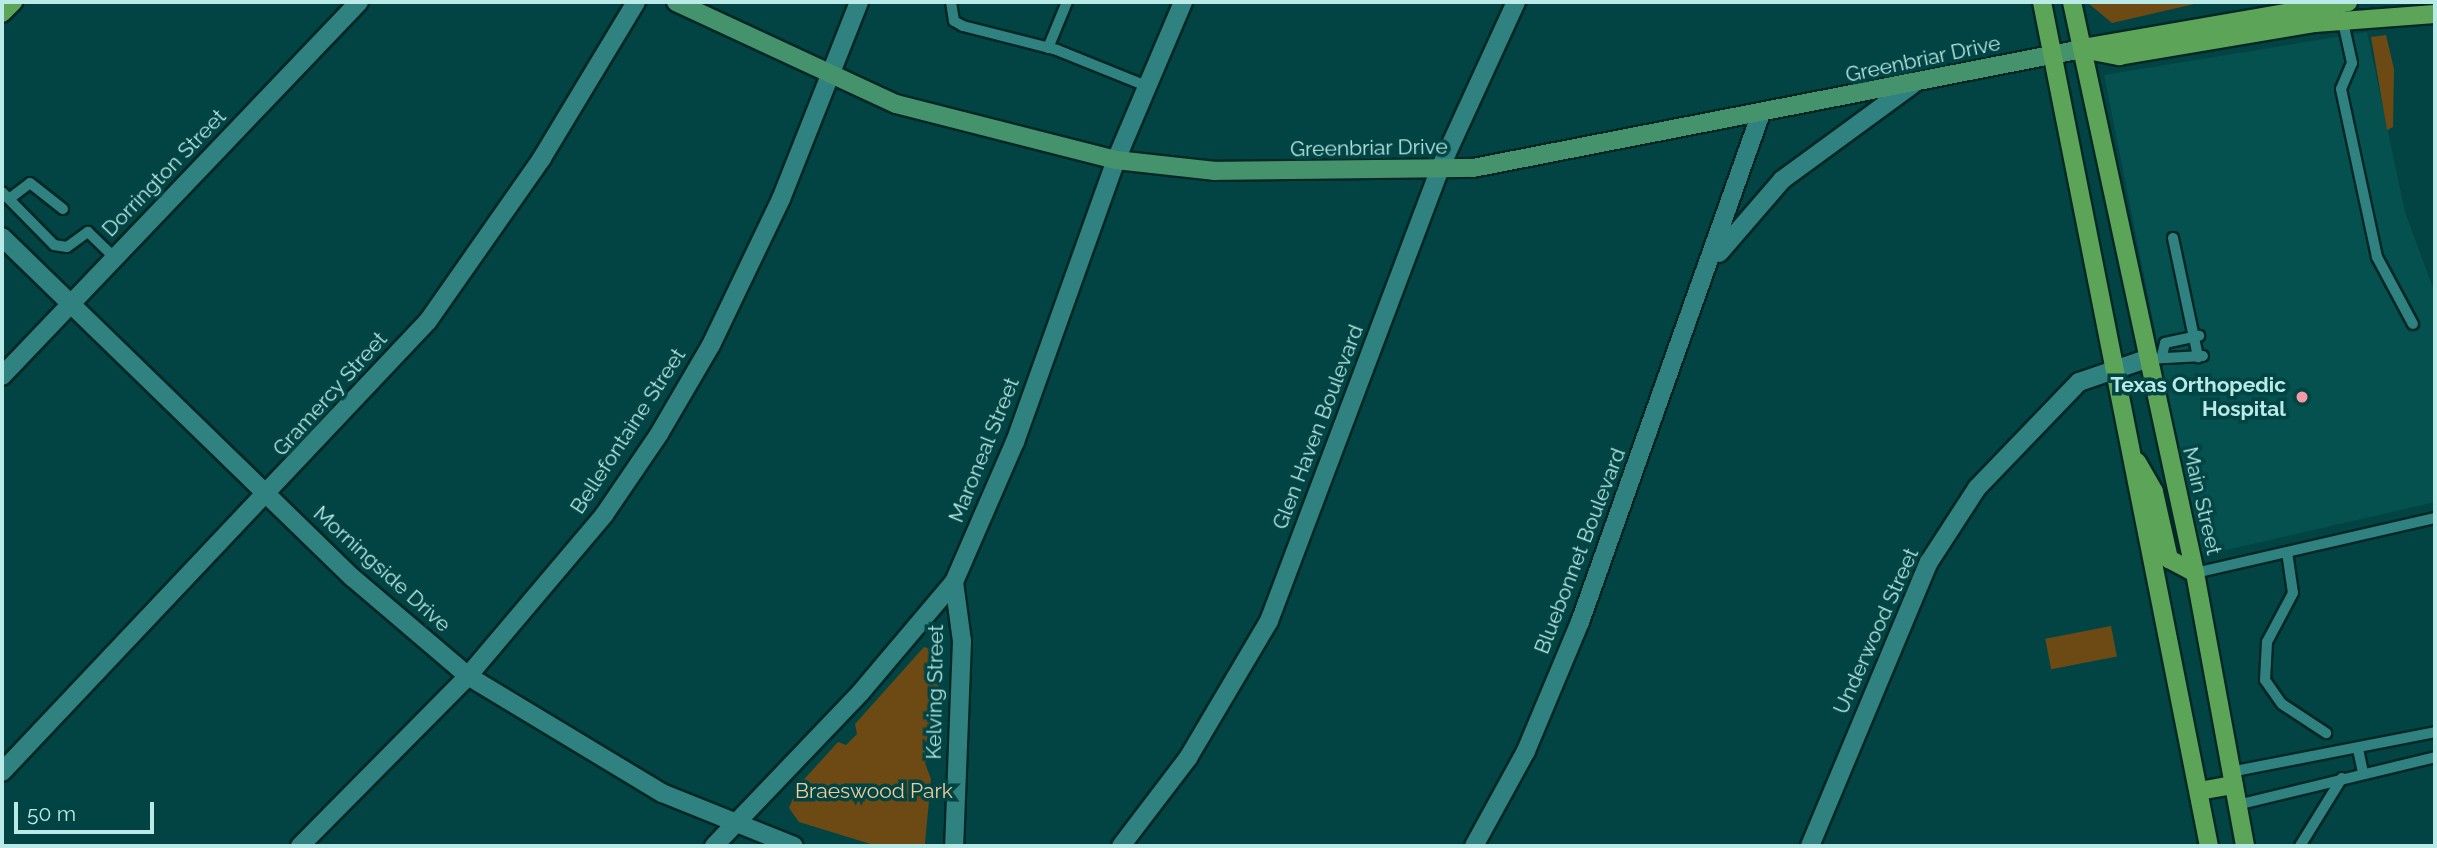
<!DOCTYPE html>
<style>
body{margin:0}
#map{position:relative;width:2437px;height:848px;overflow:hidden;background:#014443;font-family:Raleway,sans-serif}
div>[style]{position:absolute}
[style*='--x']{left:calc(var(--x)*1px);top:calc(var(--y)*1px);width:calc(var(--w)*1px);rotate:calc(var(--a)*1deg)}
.built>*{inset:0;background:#055150}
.green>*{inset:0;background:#6d4a14;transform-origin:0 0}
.roads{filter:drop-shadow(2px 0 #042726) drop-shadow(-2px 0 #042726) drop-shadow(0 2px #042726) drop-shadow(0 -2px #042726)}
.lane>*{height:10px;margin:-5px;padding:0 5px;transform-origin:5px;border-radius:5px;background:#2f8280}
.street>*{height:18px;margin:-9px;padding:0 9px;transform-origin:9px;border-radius:9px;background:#2f8280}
.secondary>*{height:18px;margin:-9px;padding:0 9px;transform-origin:9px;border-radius:9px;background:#45936c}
.primary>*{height:18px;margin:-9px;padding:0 9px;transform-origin:9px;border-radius:9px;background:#5ba458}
.dots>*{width:19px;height:19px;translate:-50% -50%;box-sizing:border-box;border:4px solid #014443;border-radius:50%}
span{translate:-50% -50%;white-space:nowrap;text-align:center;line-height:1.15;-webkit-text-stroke:7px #014443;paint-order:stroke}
.street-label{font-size:21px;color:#baeae8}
.poi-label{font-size:21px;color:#baeae8;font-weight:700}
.right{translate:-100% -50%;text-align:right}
.park-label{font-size:21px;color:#f2cb9a}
.frame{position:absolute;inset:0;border:4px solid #baeae8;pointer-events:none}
.scale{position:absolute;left:14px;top:802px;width:140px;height:32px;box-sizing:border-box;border:4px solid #baeae8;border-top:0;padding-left:9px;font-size:21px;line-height:24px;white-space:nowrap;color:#baeae8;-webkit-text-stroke:5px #014443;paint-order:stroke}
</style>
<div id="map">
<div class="built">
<i style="clip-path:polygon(2367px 32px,2405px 212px,2435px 293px,2435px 502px,2200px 556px,2104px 75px)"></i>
</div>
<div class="green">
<i style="clip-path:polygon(2087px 2px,2203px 2px,2112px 23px)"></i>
<i style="clip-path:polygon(2386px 35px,2394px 69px,2393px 127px,2387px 130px,2371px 37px)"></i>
<i style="left:2111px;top:626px;width:31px;height:67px;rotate:79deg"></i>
<i style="clip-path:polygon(924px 647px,942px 653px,933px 750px,925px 763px,931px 779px,925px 844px,877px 846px,799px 822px,789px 808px,798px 786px,838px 742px,846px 745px,857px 734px,855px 724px)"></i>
</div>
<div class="roads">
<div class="lane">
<i style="--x:951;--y:2;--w:19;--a:81"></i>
<i style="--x:954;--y:21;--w:10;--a:29"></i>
<i style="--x:963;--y:26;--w:97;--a:14.3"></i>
<i style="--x:1057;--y:50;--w:96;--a:22"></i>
<i style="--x:2343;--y:22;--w:42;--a:77.6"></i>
<i style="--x:2352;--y:63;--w:28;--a:113"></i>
<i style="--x:2341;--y:89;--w:172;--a:77.9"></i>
<i style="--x:2377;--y:257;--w:76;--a:61.8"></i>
<i style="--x:1048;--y:48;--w:50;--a:-67.6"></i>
<i style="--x:2;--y:192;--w:74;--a:45.5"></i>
<i style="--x:54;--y:245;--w:13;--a:9"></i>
<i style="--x:67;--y:247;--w:26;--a:-36"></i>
<i style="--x:88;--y:232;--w:37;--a:44"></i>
<i style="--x:9;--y:199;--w:26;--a:-37"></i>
<i style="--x:30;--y:183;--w:42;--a:38.2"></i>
<i style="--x:2173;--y:238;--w:122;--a:78.1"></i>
<i style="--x:2162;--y:356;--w:13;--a:-77"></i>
<i style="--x:2165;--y:343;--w:35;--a:-12"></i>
<i style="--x:2147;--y:359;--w:56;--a:-3.1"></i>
<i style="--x:2287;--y:552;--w:41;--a:81.7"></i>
<i style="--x:2293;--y:593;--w:55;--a:118"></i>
<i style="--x:2267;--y:642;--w:38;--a:93"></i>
<i style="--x:2265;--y:680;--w:29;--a:55"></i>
<i style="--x:2282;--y:704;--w:53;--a:33.4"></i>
<i style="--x:2195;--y:573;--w:246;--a:-12.9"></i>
<i style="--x:2358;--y:749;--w:25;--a:78"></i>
<i style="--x:2230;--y:772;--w:209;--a:-11"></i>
<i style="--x:2237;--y:805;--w:204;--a:-13.6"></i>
<i style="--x:2300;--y:846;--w:80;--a:-58.3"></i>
</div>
<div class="street">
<i style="--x:2;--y:237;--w:489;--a:44.2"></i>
<i style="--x:353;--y:578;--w:151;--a:40.4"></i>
<i style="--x:468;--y:676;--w:227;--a:31.1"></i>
<i style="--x:662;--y:793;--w:142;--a:21.9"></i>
<i style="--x:1719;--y:253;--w:96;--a:-49.2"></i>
<i style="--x:1782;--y:180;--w:162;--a:-36.2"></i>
<i style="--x:2;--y:376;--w:517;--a:-46.33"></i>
<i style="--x:954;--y:582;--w:60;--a:82.3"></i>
<i style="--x:962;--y:641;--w:205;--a:92.2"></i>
<i style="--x:2;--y:772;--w:620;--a:-46.63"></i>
<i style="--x:428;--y:321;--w:199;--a:-55"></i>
<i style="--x:542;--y:158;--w:182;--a:-58.9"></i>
<i style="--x:300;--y:846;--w:239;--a:-45.3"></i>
<i style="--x:468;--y:676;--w:211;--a:-49.8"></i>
<i style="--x:604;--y:515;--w:98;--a:-55.8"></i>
<i style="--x:659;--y:434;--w:103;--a:-59.7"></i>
<i style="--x:711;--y:345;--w:162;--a:-64.4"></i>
<i style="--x:781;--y:199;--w:212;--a:-68.4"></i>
<i style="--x:714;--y:846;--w:213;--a:-46.3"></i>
<i style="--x:861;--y:692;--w:144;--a:-49.8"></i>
<i style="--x:954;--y:582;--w:153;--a:-66.5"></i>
<i style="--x:1015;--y:442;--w:300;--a:-70.3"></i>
<i style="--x:1116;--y:160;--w:172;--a:-67"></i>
<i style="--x:1121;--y:846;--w:111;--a:-52.7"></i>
<i style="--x:1188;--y:758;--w:159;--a:-59.4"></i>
<i style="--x:1269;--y:621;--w:484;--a:-69.3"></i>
<i style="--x:1440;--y:168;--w:183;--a:-65.4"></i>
<i style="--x:1474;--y:846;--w:108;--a:-61.3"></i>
<i style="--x:1526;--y:751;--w:140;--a:-67.3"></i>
<i style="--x:1580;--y:622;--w:537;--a:-70.42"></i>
<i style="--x:1810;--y:846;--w:308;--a:-67.3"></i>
<i style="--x:1929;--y:562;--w:88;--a:-57"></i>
<i style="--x:1977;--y:488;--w:147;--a:-46.1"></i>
<i style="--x:2079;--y:382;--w:71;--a:-18.9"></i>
</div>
<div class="secondary">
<i style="--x:676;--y:2;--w:242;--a:24.9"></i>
<i style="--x:896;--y:104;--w:227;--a:14.3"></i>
<i style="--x:1116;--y:160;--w:100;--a:6.3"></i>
<i style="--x:1215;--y:171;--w:258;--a:-0.7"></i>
<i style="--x:1473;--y:168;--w:621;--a:-11.06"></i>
</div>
<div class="primary">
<i style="--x:2042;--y:2;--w:860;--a:78.81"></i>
<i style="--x:2072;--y:2;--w:584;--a:77.84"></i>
<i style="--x:2195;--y:573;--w:278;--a:79.6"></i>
<i style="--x:2;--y:13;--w:16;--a:-45"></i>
<i style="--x:2088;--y:47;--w:264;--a:-9.8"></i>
<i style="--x:2082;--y:49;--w:38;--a:11"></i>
<i style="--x:2119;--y:56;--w:199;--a:-9.6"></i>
<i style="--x:2315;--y:23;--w:120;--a:-4.3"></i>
<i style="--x:2137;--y:462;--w:34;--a:60"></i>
<i style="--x:2154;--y:492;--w:69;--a:77.4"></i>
<i style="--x:2169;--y:559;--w:30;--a:28"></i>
<i style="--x:2199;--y:791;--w:35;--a:-10"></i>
</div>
</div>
<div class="dots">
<i style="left:2302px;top:397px;background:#f49aa3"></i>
</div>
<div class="street-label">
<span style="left:1923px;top:59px;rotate:-12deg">Greenbriar Drive</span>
<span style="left:1369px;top:148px;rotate:-1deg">Greenbriar Drive</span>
<span style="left:164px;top:173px;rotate:-46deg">Dorrington Street</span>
<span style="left:330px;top:394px;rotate:-48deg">Gramercy Street</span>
<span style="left:1318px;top:427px;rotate:-69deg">Glen Haven Boulevard</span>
<span style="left:628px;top:431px;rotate:-57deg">Bellefontaine Street</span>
<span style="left:984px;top:450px;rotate:-68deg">Maroneal Street</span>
<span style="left:2202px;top:501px;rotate:77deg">Main Street</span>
<span style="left:1580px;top:551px;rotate:-69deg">Bluebonnet Boulevard</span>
<span style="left:382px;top:569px;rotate:42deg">Morningside Drive</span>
<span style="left:1876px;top:631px;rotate:-66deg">Underwood Street</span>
<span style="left:935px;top:692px;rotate:-89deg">Kelving Street</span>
</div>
<div class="poi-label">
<span class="right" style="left:2286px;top:397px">Texas Orthopedic<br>Hospital</span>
</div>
<div class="park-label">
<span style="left:874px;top:791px">Braeswood Park</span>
</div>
<div class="frame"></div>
<div class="scale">50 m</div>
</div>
